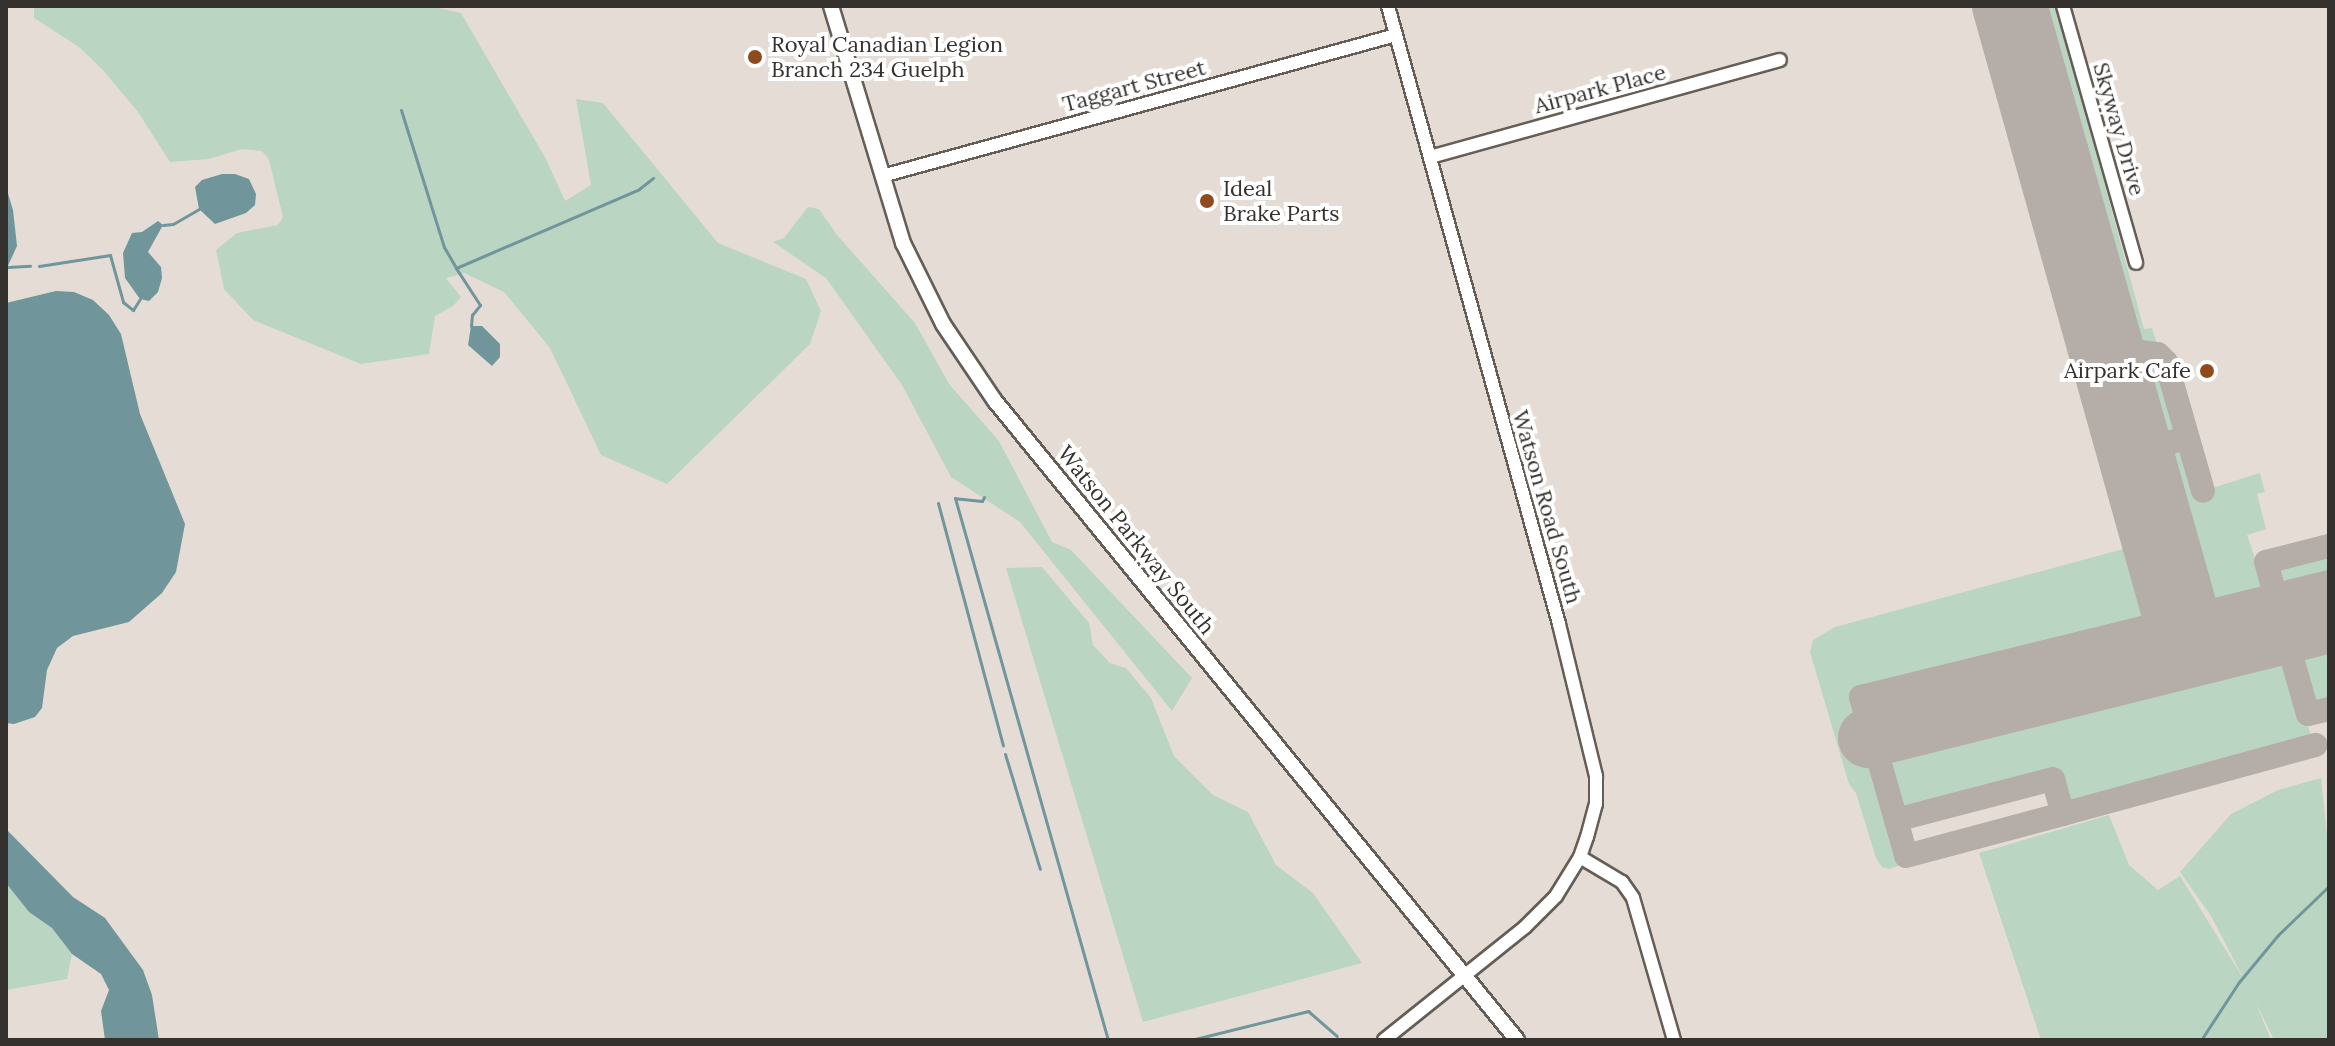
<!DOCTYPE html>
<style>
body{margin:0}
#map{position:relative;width:2335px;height:1046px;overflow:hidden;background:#e5ddd5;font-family:Lora,serif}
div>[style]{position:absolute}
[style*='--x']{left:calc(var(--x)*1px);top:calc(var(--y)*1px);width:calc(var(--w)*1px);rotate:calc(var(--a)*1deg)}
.green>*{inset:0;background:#bbd5c3}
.water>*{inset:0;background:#70969b}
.stream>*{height:3px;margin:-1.5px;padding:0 1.5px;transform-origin:1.5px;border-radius:1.5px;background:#70969b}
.taxiway>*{height:24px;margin:-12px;padding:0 12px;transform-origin:12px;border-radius:12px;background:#b5aea8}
.runway>*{height:60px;margin:-30px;padding:0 30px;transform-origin:30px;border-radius:30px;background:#b5aea8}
.roads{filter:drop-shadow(2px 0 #655e57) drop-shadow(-2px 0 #655e57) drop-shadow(0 2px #655e57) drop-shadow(0 -2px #655e57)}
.minor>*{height:12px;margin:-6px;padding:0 6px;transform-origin:6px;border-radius:6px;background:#fff}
.major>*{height:14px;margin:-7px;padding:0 7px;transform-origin:7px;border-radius:7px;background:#fff}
.dots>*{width:22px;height:22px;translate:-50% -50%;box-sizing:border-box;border:4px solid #fff;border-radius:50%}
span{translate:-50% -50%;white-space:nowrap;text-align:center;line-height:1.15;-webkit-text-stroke:8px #fff;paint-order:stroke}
.poi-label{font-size:22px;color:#34312e}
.left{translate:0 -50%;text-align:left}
.right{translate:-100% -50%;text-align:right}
.street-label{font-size:22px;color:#34312e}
.frame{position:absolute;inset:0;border:8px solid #34312e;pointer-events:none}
</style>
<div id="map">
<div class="green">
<i style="clip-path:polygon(34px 6px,430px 6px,461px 13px,546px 159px,565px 201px,591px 185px,576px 99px,603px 103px,718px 243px,806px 279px,821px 311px,810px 344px,667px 484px,601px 455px,550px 348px,504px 292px,464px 273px,446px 278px,461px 297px,453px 306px,435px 316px,429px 354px,361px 364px,253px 320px,224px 289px,216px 250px,237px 233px,278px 225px,283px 217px,269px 160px,262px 151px,242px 149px,209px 159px,170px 162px,138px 112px,102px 69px,79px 47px,34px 18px)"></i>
<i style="clip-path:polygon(1972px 6px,2056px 6px,2144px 329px,2152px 328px,2161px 356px,2154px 359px,2193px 494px,2260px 473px,2265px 492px,2257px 494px,2266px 529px,2247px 535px,2258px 567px,2329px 548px,2329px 706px,2304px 713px,2317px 756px,2069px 821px,2055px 775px,1892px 817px,1904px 864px,1889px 869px,1882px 867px,1876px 858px,1856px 793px,1849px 784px,1810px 652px,1813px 640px,1835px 627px,2123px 549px)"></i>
<i style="clip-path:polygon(808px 207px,819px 209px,837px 235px,915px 323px,949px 384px,999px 441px,1052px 542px,1071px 550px,1192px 678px,1172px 711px,1020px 522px,951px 477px,902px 385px,826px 278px,773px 242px,784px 238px)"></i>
<i style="clip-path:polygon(1042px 567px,1089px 623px,1093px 645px,1110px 663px,1126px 668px,1151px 698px,1174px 756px,1213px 795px,1248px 812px,1276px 865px,1313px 893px,1362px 963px,1143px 1022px,1006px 568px)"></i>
<i style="clip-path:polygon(2321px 778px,2329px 855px,2329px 1040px,2274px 1040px,2256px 1003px,2271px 1040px,2041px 1040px,1979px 853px,2109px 815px,2129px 865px,2158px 890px,2180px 876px,2245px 981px,2211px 916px,2180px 872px,2231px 814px,2278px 790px)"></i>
<i style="clip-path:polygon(6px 883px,29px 912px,52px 928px,72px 954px,67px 979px,6px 990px)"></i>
</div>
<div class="water">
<i style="clip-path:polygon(222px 174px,235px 174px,249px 179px,256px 194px,255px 205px,246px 213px,215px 224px,199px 209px,195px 187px,202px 180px)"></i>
<i style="clip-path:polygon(6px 187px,13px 210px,17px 246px,6px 270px)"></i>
<i style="clip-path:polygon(158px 221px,163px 225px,148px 252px,161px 267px,162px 278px,158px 292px,149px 301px,140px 299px,125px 278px,123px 253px,132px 233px,142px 232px)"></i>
<i style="clip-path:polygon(56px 291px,74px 292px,93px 300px,109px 315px,121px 334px,140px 414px,185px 524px,176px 572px,162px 593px,129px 622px,73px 636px,57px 648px,47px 670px,42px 708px,35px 717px,14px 724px,6px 723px,6px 303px)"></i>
<i style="clip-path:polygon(471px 326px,482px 326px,500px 344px,500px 357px,492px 366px,468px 345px)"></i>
<i style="clip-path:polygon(6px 829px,73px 897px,105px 918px,143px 970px,152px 995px,159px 1040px,105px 1040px,101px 1011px,109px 990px,101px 974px,72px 954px,52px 928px,29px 912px,6px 883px)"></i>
</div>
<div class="stream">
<i style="--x:401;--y:110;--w:144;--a:72.6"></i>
<i style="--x:444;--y:247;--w:24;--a:60"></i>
<i style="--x:163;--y:225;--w:10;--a:-6"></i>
<i style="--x:173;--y:224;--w:30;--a:-30"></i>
<i style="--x:39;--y:266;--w:72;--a:-8.8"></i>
<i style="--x:110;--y:255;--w:49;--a:74.5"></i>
<i style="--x:123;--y:302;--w:13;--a:39"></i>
<i style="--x:133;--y:310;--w:13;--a:-58"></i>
<i style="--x:8;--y:267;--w:22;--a:-3"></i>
<i style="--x:471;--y:326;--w:11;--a:-85"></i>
<i style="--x:472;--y:315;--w:13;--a:-51"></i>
<i style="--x:480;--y:305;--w:44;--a:-123"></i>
<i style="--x:456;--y:268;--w:199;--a:-23.3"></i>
<i style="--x:639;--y:189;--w:18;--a:-38"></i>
<i style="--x:984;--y:497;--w:4;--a:117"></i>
<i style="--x:982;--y:501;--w:27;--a:-174"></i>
<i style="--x:955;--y:498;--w:563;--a:74.24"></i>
<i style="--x:938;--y:503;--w:251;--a:75"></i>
<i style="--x:1005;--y:754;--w:120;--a:73.1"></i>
<i style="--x:1191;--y:1040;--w:121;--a:-13.9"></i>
<i style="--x:1308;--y:1011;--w:38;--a:41"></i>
<i style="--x:2201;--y:1040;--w:69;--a:-56.8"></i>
<i style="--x:2239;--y:982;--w:61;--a:-50.3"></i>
<i style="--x:2278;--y:935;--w:71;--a:-43.9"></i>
</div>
<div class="taxiway">
<i style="--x:2036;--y:6;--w:630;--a:74.24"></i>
<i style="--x:2044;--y:156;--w:33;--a:-14"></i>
<i style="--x:2133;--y:351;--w:25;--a:7"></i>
<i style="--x:2158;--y:354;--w:11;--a:45"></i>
<i style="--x:2166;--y:362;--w:134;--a:74"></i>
<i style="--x:2127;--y:454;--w:50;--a:-15.2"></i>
<i style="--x:2275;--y:595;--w:34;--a:-105"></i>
<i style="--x:2266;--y:562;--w:65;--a:-14.3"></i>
<i style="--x:2285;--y:634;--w:83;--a:74"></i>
<i style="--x:2308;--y:714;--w:22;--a:-13"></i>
<i style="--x:2063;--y:814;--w:262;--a:-15.3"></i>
<i style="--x:1896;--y:820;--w:37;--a:74"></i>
<i style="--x:1906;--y:856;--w:163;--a:-15"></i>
<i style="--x:2063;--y:814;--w:36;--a:-106"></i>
<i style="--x:2053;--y:779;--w:162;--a:165.4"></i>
<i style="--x:1896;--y:820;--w:128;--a:-105.9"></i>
<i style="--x:1861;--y:697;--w:482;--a:-13.8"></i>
</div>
<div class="runway">
<i style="--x:2002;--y:6;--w:643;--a:74.39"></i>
<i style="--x:1868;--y:738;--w:475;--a:-14"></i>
</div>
<div class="roads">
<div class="minor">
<i style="--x:2063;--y:6;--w:267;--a:74.1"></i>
<i style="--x:1430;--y:157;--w:363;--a:-15.5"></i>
<i style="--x:882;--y:176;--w:533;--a:-15.34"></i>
<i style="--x:1580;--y:857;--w:49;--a:30.8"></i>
<i style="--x:1622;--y:882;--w:19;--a:55"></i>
<i style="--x:1633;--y:898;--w:148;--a:73.9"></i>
<i style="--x:1384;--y:1040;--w:181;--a:-38.7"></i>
<i style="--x:1525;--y:927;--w:44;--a:-45"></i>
<i style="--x:1556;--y:896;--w:46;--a:-58.4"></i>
<i style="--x:1580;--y:857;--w:21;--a:-71"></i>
<i style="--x:1587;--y:837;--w:34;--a:-75"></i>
<i style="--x:1596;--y:804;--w:28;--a:-90"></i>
<i style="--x:1596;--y:776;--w:156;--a:-103.7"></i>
<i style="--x:1559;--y:624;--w:641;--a:-105.47"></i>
</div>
<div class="major">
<i style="--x:831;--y:6;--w:248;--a:73.1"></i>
<i style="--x:903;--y:243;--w:90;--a:63.7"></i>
<i style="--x:943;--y:324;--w:93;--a:56"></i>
<i style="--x:995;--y:401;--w:825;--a:50.75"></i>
</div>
</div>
<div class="dots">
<i style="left:755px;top:57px;background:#8f4b1e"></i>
<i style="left:1207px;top:201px;background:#8f4b1e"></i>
<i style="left:2207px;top:371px;background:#8f4b1e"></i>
</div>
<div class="poi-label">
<span class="left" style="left:771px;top:57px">Royal Canadian Legion<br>Branch 234 Guelph</span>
<span class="left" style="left:1223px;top:201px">Ideal<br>Brake Parts</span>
<span class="right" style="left:2191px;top:371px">Airpark Cafe</span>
</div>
<div class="street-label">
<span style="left:1134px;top:86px;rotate:-15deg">Taggart Street</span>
<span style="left:1600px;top:89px;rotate:-15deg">Airpark Place</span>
<span style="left:2119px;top:129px;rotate:74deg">Skyway Drive</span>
<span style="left:1547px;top:507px;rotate:74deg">Watson Road South</span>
<span style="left:1136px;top:540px;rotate:51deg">Watson Parkway South</span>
</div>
<div class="frame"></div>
</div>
